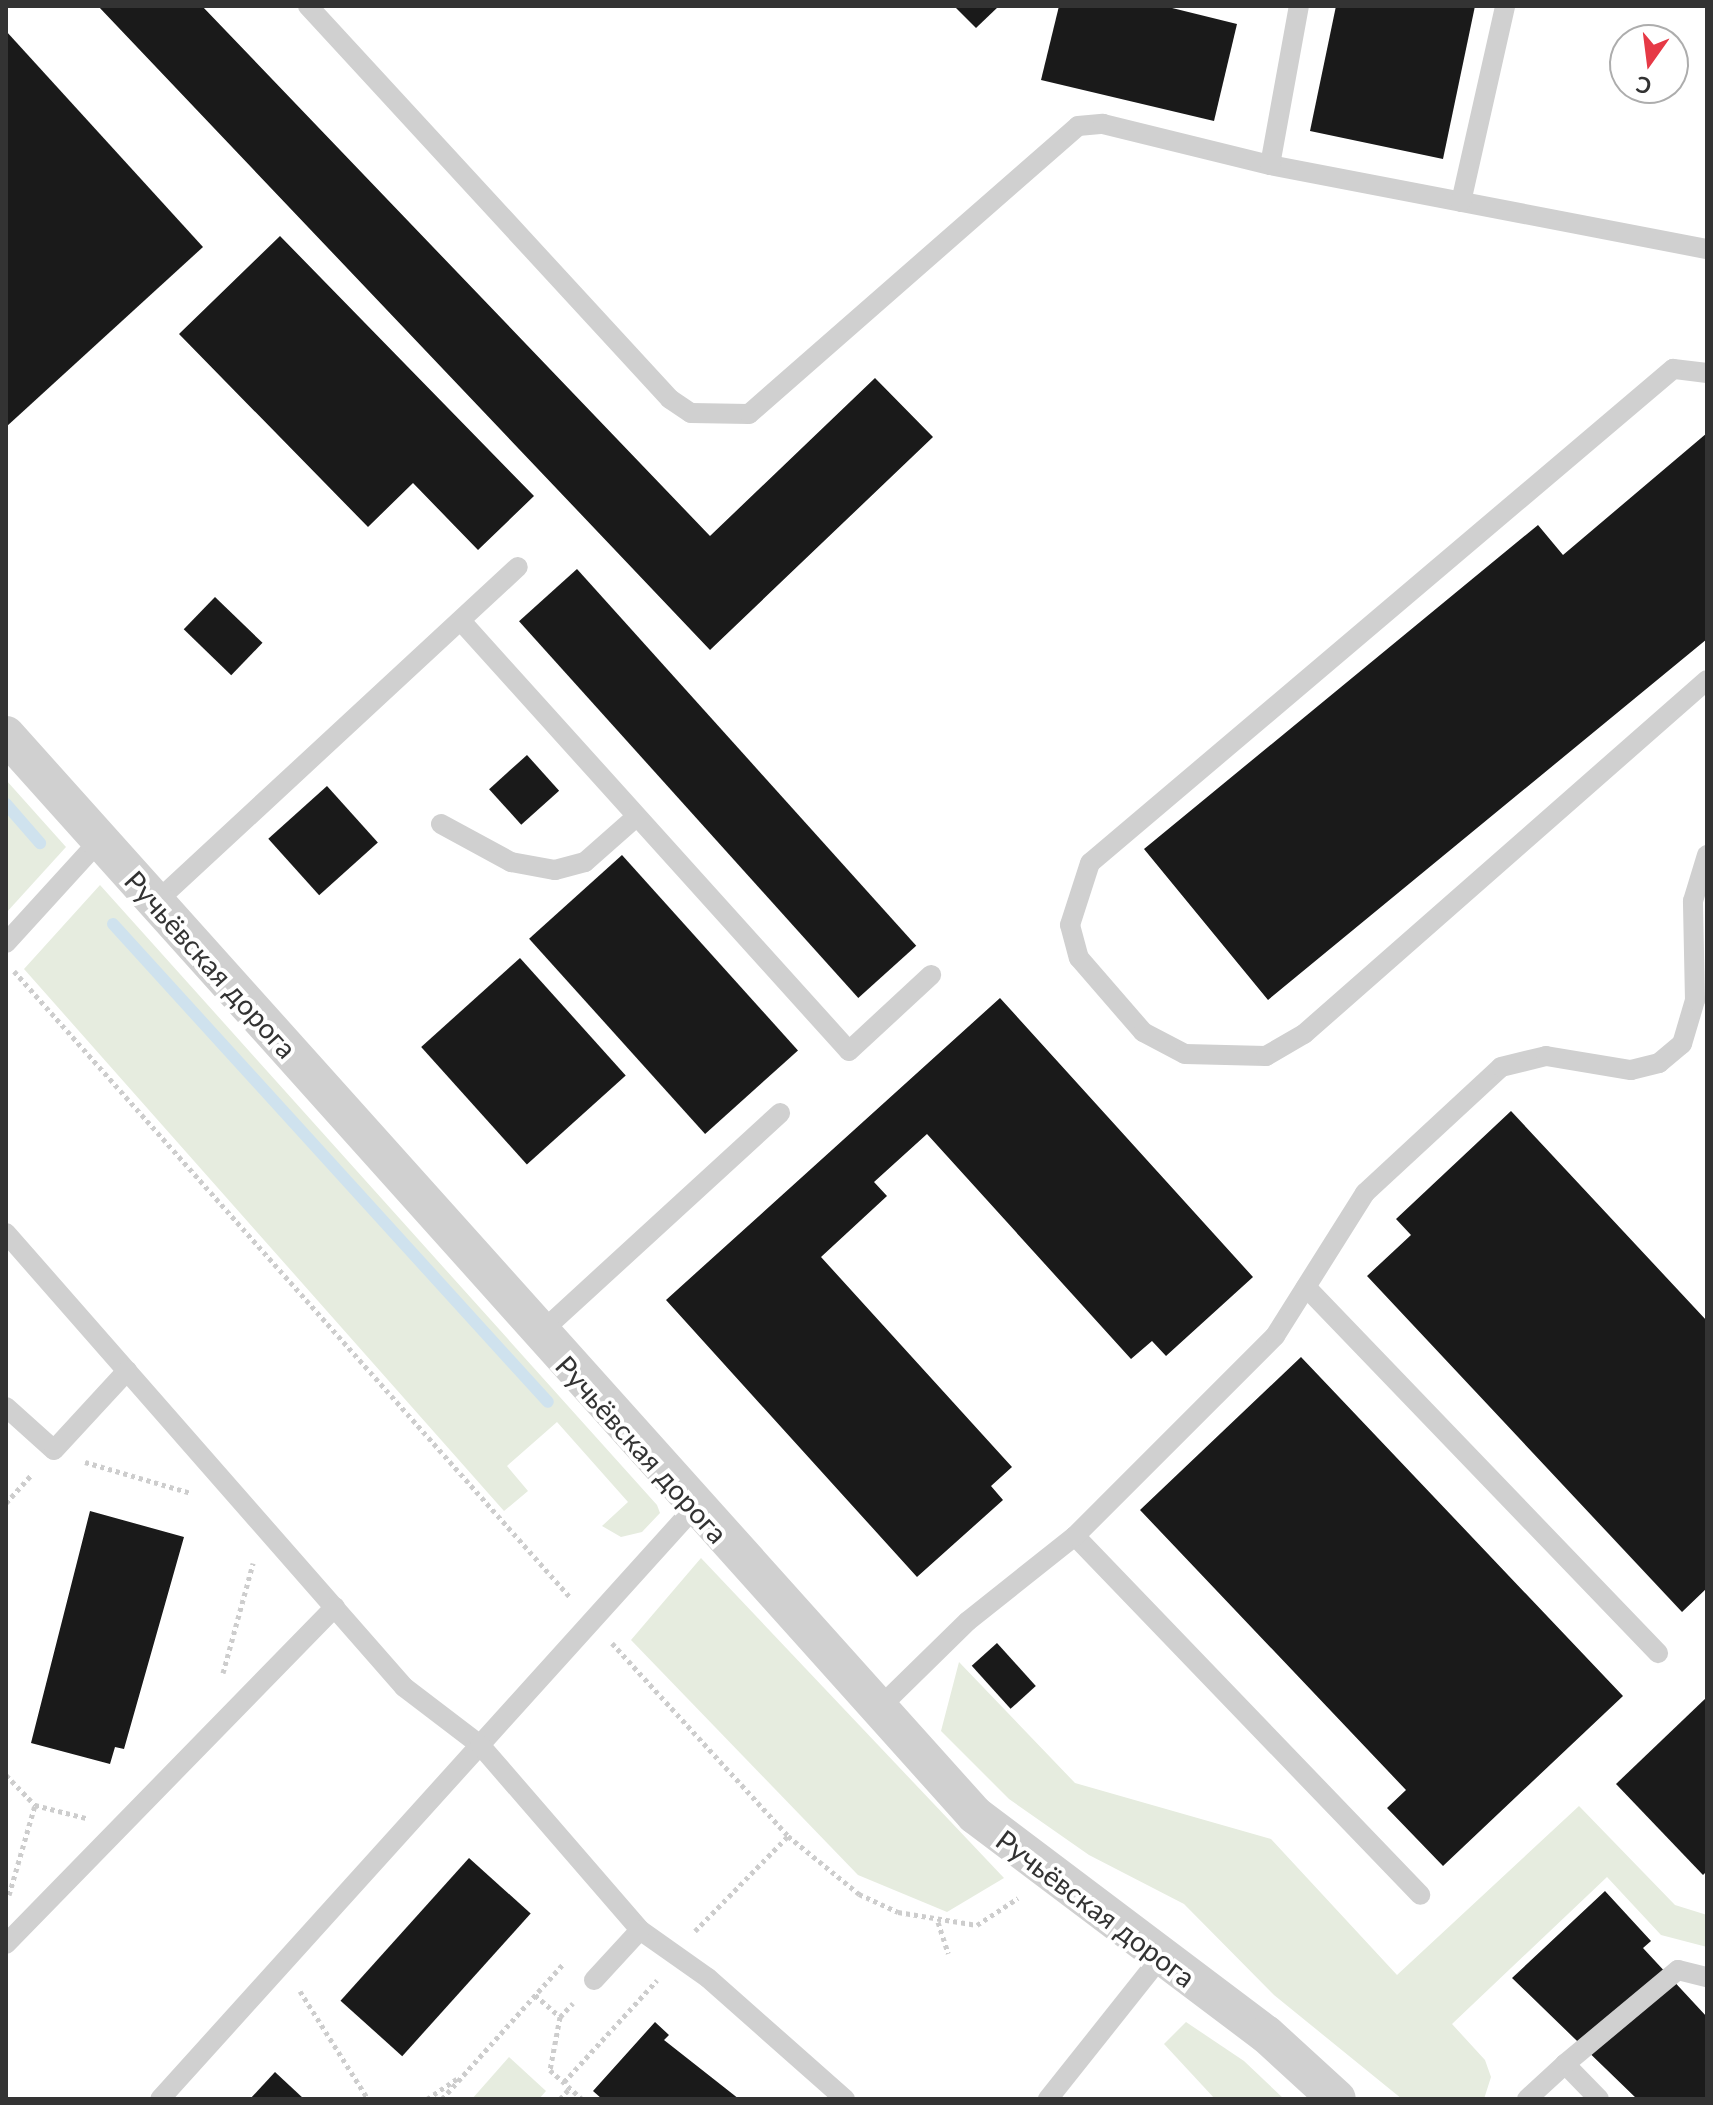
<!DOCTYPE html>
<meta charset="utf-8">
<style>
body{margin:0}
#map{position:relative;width:1713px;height:2105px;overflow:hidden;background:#fff;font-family:Lato,sans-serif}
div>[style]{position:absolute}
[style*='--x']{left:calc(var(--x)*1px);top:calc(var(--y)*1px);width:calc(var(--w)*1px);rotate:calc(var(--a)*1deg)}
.green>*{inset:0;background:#e6ecdf}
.stream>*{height:12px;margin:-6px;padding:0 6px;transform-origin:6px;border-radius:6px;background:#cfe2ee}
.building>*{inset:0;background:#1a1a1a;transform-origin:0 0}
.path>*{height:5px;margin-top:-2.5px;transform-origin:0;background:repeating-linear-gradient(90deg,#cdcdcd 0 4px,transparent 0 8px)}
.lane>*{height:20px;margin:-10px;padding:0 10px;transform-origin:10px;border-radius:10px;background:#d0d0d0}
.street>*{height:38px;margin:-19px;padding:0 19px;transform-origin:19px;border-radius:19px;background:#d0d0d0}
span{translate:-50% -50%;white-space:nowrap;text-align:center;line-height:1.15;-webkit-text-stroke:8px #fff;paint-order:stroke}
.street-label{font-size:28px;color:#333}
.frame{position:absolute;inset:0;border:8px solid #333;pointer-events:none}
.north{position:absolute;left:1609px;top:24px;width:80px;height:80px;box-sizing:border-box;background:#fff;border:2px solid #adadad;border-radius:50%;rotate:194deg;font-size:22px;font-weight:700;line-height:32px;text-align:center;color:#333}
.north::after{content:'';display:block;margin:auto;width:28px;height:36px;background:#e63946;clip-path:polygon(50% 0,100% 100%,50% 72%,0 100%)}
</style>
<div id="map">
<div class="green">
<i style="clip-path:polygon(6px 780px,66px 847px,6px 913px)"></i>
<i style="clip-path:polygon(100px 885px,657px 1505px,660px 1513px,642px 1532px,621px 1537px,602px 1526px,628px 1502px,557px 1422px,507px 1466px,528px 1491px,504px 1511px,24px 969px)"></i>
<i style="clip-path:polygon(701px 1558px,1004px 1878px,947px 1912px,858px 1875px,631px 1640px)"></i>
<i style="clip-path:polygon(959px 1662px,1075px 1783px,1271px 1839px,1397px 1975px,1579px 1806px,1675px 1905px,1707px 1915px,1707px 1947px,1661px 1935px,1607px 1877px,1452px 2024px,1485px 2060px,1491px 2077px,1484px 2099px,1402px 2099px,1274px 1995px,1184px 1904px,1089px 1855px,1009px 1799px,941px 1731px)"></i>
<i style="clip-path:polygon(1186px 2022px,1244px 2061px,1284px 2099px,1215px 2099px,1164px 2044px)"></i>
<i style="clip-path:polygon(509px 2057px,546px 2091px,539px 2099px,472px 2099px)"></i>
</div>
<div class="stream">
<i style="--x:6;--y:804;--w:52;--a:48.9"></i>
<i style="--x:113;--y:924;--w:646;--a:47.7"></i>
</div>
<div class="building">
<i style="clip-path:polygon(98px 6px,202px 6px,710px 536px,875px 378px,933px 437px,710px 650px)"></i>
<i style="clip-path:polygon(954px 6px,999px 6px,976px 28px)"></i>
<i style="clip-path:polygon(1059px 6px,1164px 6px,1237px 24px,1214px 121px,1041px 80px)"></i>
<i style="clip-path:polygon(1336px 6px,1475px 6px,1443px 159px,1310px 131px)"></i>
<i style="clip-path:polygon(6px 31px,203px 247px,6px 427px)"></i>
<i style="clip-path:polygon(280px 236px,534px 496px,478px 550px,413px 483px,368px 527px,179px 334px)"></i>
<i style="clip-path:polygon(1707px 433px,1707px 639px,1268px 1000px,1144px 849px,1538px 525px,1563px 555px)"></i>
<i style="left:577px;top:569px;width:507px;height:78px;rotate:48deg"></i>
<i style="left:215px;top:597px;width:66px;height:45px;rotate:44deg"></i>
<i style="left:527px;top:755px;width:48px;height:51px;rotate:48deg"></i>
<i style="left:327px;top:786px;width:76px;height:79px;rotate:48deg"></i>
<i style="left:622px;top:855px;width:263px;height:125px;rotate:48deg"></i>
<i style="left:520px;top:958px;width:158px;height:133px;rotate:48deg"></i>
<i style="clip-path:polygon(1000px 998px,1253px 1277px,1166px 1356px,1152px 1341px,1131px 1359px,927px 1134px,874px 1182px,887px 1196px,821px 1257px,1012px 1467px,991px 1486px,1003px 1500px,917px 1577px,666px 1300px)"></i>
<i style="clip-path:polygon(1511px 1111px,1707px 1321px,1707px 1588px,1682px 1612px,1367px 1276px,1411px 1235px,1396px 1219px)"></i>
<i style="clip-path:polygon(1301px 1357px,1623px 1696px,1443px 1866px,1387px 1808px,1406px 1790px,1140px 1510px)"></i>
<i style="clip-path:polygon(90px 1511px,184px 1537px,124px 1749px,115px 1747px,110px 1764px,31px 1743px)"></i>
<i style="left:997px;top:1643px;width:58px;height:34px;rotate:48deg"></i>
<i style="clip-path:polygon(1707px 1697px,1707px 1871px,1703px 1875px,1616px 1784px)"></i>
<i style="left:469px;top:1858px;width:83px;height:192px;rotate:42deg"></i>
<i style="clip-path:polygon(1605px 1891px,1651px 1941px,1643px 1948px,1707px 2017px,1707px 2099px,1637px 2099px,1512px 1978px)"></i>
<i style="clip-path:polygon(655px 2022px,669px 2035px,664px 2040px,739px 2099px,602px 2099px,593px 2091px)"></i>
<i style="clip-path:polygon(275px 2072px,304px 2099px,250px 2099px)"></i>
</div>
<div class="path">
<i style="--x:14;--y:971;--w:837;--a:48.39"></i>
<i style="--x:85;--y:1462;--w:110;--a:16.3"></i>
<i style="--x:6;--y:1503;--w:39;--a:-48"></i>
<i style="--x:612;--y:1643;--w:261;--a:47.6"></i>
<i style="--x:788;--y:1836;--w:92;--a:39.2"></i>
<i style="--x:859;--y:1894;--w:43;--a:24.8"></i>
<i style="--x:898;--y:1912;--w:80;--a:9.3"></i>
<i style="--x:977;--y:1925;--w:49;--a:-33.4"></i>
<i style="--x:223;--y:1673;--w:114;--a:-74.7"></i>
<i style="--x:6;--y:1775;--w:42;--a:46"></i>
<i style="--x:9;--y:1895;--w:94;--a:-73.9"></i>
<i style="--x:35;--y:1805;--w:53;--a:14.3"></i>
<i style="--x:938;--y:1922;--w:33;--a:72"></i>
<i style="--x:695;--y:1931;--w:133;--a:-45.6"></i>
<i style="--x:300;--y:1991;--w:128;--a:57.8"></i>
<i style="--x:535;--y:1995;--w:33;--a:41"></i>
<i style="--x:560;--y:2017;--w:54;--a:100.7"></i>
<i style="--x:550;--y:2070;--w:43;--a:42.2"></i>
<i style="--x:560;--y:2017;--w:19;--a:-47"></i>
<i style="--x:564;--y:2082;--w:138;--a:-47.6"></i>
<i style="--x:427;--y:2099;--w:36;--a:-34"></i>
<i style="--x:442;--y:2099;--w:183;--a:-48.1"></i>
<i style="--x:560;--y:2099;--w:15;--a:-48"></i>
</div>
<div class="lane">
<i style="--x:308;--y:6;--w:534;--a:47.35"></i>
<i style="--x:670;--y:399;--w:25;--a:34"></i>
<i style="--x:691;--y:413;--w:58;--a:1"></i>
<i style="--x:749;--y:414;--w:437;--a:-41.2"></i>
<i style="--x:1078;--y:126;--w:25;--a:-5"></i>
<i style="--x:1103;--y:124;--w:172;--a:13.8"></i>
<i style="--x:1270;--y:165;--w:445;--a:10.9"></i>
<i style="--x:1270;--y:165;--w:162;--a:-79.7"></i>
<i style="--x:1461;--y:202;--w:201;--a:-77.3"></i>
<i style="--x:1707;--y:373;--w:34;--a:-173"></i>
<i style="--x:1673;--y:369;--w:764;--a:139.72"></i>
<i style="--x:1090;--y:863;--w:65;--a:107.9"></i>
<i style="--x:1070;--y:925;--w:34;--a:75"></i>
<i style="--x:1079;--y:958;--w:98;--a:49.1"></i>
<i style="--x:1143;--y:1032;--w:47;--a:27.6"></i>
<i style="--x:1185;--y:1054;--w:81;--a:1.4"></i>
<i style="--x:1266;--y:1056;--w:44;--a:-30.1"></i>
<i style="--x:1304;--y:1034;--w:536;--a:-41.3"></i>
<i style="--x:461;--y:621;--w:579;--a:47.94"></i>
<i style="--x:849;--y:1051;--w:112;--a:-42.8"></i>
<i style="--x:441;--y:824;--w:80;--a:28.5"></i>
<i style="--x:511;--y:862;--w:45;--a:10.3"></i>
<i style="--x:555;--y:870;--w:31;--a:-15"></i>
<i style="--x:585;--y:862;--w:68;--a:-41.4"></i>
<i style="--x:156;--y:902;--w:493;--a:-42.8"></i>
<i style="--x:6;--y:943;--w:139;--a:-47.6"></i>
<i style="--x:6;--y:1233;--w:604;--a:48.76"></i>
<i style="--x:404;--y:1687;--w:96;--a:37.3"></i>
<i style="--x:480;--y:1745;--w:477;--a:132.1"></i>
<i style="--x:1306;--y:1287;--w:508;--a:46.12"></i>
<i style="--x:539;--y:1334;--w:327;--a:-42.5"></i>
<i style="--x:6;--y:1407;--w:64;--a:41.9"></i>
<i style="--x:54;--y:1450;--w:108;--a:-47.3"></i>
<i style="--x:694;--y:1508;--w:319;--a:132.1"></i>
<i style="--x:480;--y:1745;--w:245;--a:49.1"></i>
<i style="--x:640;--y:1930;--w:83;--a:35.2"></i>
<i style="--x:708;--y:1978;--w:183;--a:41.5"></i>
<i style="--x:1075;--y:1536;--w:498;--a:46.1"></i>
<i style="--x:877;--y:1710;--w:127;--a:-44.4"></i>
<i style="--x:968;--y:1621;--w:137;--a:-38.5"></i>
<i style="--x:1075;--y:1536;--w:283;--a:-45"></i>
<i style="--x:1275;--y:1336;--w:169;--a:-57.8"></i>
<i style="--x:1365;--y:1193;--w:185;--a:-42.8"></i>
<i style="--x:1501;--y:1067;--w:46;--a:-13.7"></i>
<i style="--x:1546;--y:1056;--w:86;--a:9.4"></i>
<i style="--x:1631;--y:1070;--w:29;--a:-14"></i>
<i style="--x:1659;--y:1063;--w:30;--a:-40"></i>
<i style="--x:1682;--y:1044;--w:46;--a:-73.5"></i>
<i style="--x:1695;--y:1000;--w:99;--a:-91.2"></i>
<i style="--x:1693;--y:901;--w:48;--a:-73.1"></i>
<i style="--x:6;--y:1944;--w:471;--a:-45.7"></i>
<i style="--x:594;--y:1980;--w:68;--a:-47.4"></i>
<i style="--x:1048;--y:2099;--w:181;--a:-51.5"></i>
<i style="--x:1527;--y:2099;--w:52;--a:-42.6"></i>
<i style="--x:1599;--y:2099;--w:49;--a:-134.2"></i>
<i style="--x:1565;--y:2064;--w:147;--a:-39.8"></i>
<i style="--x:1678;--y:1970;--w:30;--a:14"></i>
</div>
<div class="street">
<i style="--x:6;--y:735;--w:1451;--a:48.1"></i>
<i style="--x:975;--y:1815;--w:364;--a:37"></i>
<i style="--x:1266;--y:2034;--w:96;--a:42.5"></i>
</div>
<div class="street-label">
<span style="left:211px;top:964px;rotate:48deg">Ручьёвская дорога</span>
<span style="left:642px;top:1449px;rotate:48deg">Ручьёвская дорога</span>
<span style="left:1096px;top:1908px;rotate:37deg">Ручьёвская дорога</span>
</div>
<div class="frame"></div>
<div class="north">С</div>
</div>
